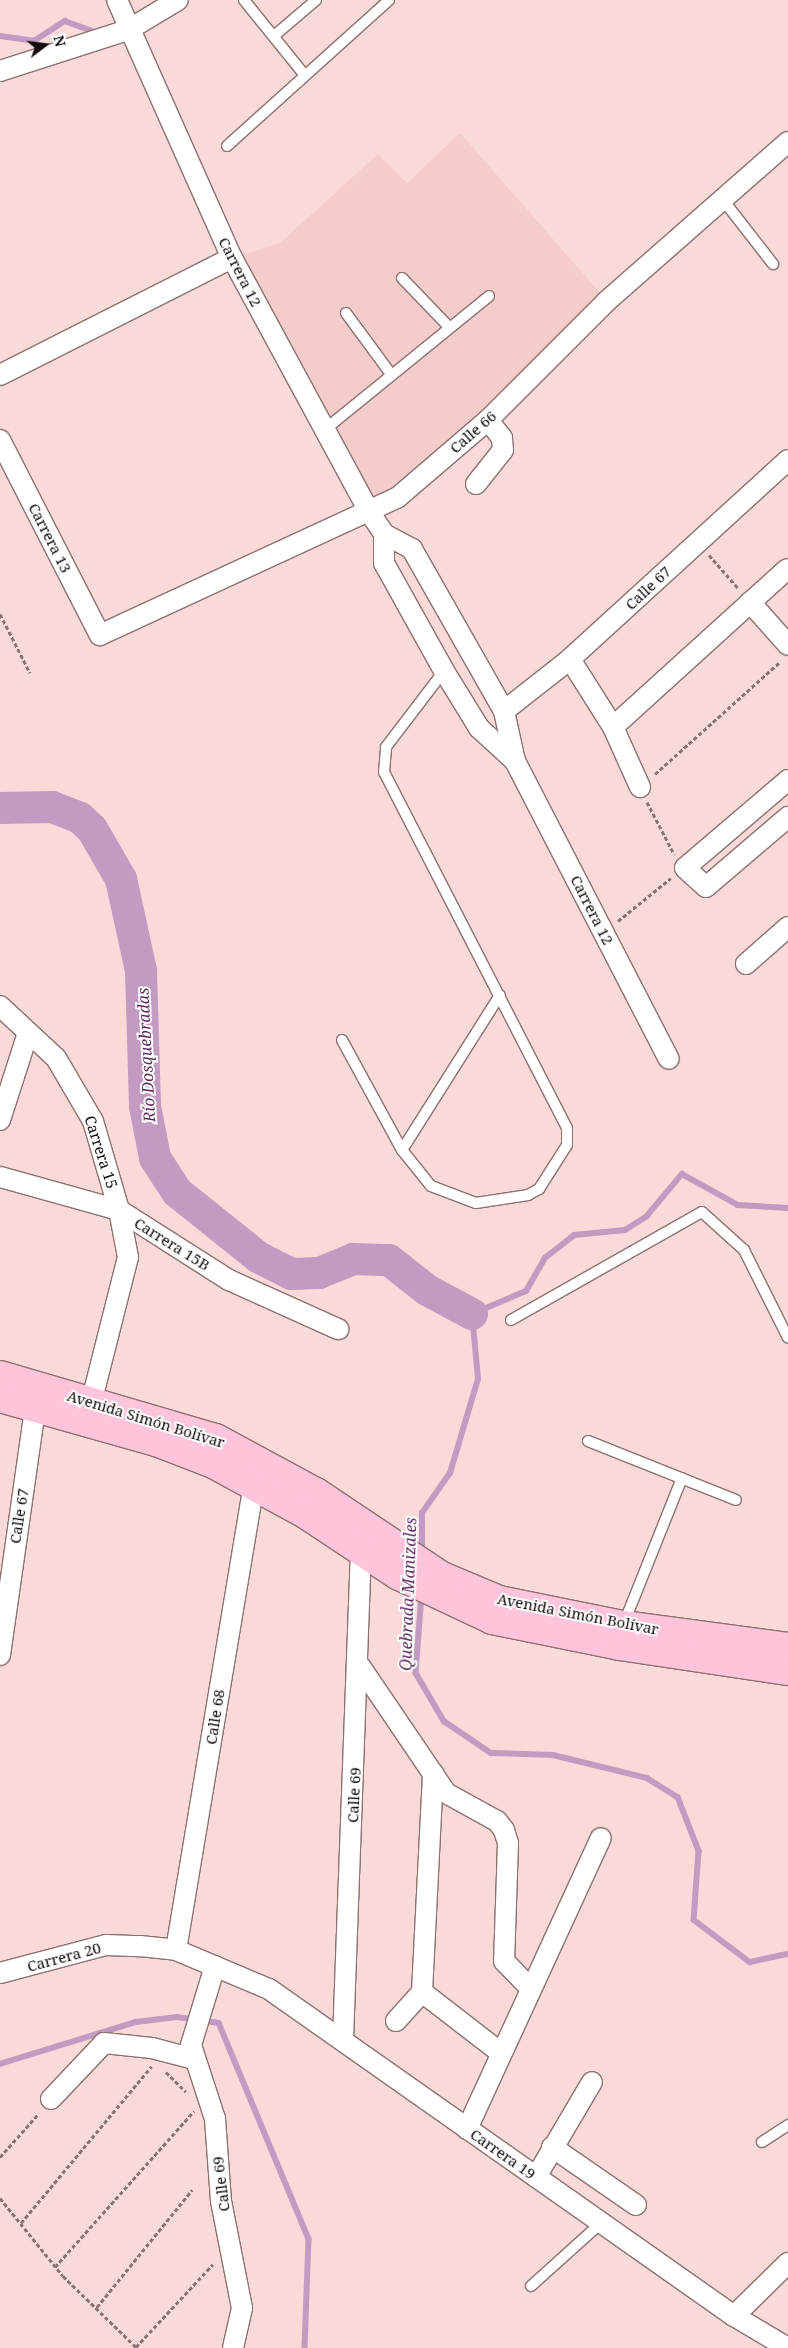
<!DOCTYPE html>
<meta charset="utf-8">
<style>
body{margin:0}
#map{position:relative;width:788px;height:2348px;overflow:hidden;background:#f9dad9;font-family:"Noto Serif",serif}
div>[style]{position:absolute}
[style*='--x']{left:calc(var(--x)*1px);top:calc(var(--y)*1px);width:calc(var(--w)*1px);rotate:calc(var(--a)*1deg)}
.built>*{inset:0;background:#f3cccb}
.stream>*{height:5.5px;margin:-2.75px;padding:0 2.75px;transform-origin:2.75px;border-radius:2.75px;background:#c29ac2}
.river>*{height:32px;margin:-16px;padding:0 16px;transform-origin:16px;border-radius:16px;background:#c29ac2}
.path>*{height:3px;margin-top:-1.5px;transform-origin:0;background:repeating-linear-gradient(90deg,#877372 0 4px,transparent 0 6.5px)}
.roads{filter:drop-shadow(1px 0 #8c7170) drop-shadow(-1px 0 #8c7170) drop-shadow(0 1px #8c7170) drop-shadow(0 -1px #8c7170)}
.service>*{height:10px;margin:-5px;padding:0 5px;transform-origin:5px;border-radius:5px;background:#fff}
.minor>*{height:20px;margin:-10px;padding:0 10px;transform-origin:10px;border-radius:10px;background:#fff}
.primary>*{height:28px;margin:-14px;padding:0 14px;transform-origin:14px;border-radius:14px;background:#fdc4dc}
span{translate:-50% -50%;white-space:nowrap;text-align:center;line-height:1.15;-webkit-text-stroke:4px #fff;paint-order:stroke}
.street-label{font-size:15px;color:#120808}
.water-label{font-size:16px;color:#5d2b5e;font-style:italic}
.north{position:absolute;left:20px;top:20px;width:50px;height:50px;-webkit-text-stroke:4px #fff;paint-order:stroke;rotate:75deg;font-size:14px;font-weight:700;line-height:20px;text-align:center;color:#120808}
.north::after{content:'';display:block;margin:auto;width:18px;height:22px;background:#120808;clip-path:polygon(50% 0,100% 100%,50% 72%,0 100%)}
</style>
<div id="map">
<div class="built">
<i style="clip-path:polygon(460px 133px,607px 301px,370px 513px,232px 258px,280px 243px,378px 154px,407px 183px)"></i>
</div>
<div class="stream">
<i style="--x:0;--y:36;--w:34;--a:8"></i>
<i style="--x:34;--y:41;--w:37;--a:-33"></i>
<i style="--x:65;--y:21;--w:29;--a:20"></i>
<i style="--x:422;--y:1553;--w:40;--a:-90"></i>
<i style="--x:422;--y:1513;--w:49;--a:-55"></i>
<i style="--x:450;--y:1473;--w:98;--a:-73.4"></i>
<i style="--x:478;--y:1379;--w:65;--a:-95.3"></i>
<i style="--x:472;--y:1314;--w:59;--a:-23.1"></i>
<i style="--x:526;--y:1291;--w:38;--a:-60"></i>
<i style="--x:545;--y:1258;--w:37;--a:-38"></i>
<i style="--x:574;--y:1235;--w:51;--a:-5.6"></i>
<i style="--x:625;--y:1230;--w:25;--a:-32"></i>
<i style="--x:646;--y:1217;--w:56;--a:-50.1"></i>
<i style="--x:682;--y:1174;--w:64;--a:29"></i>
<i style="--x:738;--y:1205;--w:50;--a:3.4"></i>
<i style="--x:422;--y:1595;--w:78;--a:94.4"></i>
<i style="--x:416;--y:1673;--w:56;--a:59.7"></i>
<i style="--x:444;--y:1721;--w:57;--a:34.2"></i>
<i style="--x:491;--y:1753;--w:62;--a:1.8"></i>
<i style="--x:553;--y:1755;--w:97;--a:13.7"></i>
<i style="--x:647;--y:1778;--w:36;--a:32"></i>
<i style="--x:678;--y:1797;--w:58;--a:68.7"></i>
<i style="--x:699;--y:1851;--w:69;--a:94.1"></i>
<i style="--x:694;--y:1920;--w:70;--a:36.9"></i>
<i style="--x:750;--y:1962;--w:39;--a:-12"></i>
<i style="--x:0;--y:2064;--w:142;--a:-17.2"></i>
<i style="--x:136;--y:2022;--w:41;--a:-7"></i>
<i style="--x:177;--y:2017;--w:42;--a:8.1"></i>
<i style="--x:219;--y:2023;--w:234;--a:67.4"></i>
<i style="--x:309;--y:2239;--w:109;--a:92.1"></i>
</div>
<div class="river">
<i style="--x:0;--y:808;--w:52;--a:-1.1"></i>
<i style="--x:52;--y:807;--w:30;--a:21"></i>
<i style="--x:80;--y:818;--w:16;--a:43"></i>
<i style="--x:92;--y:829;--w:58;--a:59.9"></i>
<i style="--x:121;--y:879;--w:94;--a:77.7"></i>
<i style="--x:141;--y:971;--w:135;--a:88.3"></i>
<i style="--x:145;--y:1106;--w:53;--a:79.1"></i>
<i style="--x:155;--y:1158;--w:40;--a:57.1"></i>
<i style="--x:177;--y:1192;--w:104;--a:38.7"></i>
<i style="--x:258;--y:1257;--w:38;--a:27"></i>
<i style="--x:292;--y:1274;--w:27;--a:-2"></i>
<i style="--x:319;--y:1273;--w:37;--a:-22"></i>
<i style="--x:353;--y:1259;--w:36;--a:2"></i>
<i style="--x:389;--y:1260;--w:48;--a:38.3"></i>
<i style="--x:427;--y:1290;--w:51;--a:28.1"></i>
</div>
<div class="path">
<i style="--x:709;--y:555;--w:44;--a:48.7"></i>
<i style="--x:0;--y:614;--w:66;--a:63"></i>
<i style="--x:655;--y:774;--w:168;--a:-41.9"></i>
<i style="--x:647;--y:802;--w:59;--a:62.6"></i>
<i style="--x:618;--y:921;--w:68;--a:-39.1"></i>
<i style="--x:166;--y:2072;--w:28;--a:45"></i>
<i style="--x:0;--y:2157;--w:59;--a:-48.4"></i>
<i style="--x:0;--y:2198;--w:100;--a:51.1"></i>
<i style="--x:63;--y:2276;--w:103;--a:44.2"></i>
<i style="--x:21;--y:2223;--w:204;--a:-50.2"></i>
<i style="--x:55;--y:2267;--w:209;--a:-48.3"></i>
<i style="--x:97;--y:2307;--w:151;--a:-50.9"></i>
<i style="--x:136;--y:2347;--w:113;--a:-47.1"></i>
</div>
<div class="roads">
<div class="service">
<i style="--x:244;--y:0;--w:94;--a:51.1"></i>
<i style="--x:275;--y:35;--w:54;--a:-40.5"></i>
<i style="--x:227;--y:146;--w:218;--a:-42"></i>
<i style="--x:724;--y:201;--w:80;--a:52.1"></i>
<i style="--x:402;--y:278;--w:68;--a:46.2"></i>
<i style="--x:346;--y:313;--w:76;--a:53.6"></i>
<i style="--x:323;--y:431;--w:214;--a:-39.1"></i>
<i style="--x:342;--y:1040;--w:125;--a:61.4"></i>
<i style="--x:402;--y:1150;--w:46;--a:51.1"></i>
<i style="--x:431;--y:1186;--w:48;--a:20.7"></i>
<i style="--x:476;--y:1203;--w:53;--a:-8.7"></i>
<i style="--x:528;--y:1195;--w:13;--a:-29"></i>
<i style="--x:539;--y:1189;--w:52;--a:-57.5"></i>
<i style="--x:567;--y:1145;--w:17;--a:-90"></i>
<i style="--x:567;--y:1128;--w:400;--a:-117.2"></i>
<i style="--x:384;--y:772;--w:25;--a:-85"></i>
<i style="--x:386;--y:747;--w:96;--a:-52.7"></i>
<i style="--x:402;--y:1150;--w:183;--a:-57.7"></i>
<i style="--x:511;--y:1320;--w:219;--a:-29.5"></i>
<i style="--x:702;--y:1212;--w:57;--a:42.1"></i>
<i style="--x:744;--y:1250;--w:98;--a:63.4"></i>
<i style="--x:588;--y:1441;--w:159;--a:21.7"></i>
<i style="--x:624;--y:1623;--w:156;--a:-68.2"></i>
<i style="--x:762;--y:2142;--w:31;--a:-33"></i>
<i style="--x:531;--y:2286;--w:94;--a:-42"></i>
</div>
<div class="minor">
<i style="--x:117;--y:0;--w:282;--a:66"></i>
<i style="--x:232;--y:258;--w:290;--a:61.6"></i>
<i style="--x:370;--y:513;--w:25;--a:56"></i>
<i style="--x:384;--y:534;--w:32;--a:28"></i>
<i style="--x:412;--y:549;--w:186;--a:60.4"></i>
<i style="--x:504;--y:711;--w:51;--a:77.6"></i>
<i style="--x:515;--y:761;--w:335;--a:62.7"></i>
<i style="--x:0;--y:71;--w:134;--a:-17.8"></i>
<i style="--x:128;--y:30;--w:58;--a:-31"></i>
<i style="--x:0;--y:375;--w:260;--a:-26.8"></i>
<i style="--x:0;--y:440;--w:219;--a:62.9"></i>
<i style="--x:100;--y:635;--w:327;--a:-24.8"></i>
<i style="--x:397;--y:498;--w:120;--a:-40.6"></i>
<i style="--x:488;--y:420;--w:168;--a:-45"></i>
<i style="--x:607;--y:301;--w:241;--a:-41.3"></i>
<i style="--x:476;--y:484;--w:43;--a:-51.5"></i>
<i style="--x:503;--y:450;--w:12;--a:-95"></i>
<i style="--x:502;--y:438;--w:23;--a:-128"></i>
<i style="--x:384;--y:534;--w:29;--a:90"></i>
<i style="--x:384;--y:563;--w:124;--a:60.9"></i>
<i style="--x:444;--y:671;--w:67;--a:58.4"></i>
<i style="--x:479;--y:728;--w:49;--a:42.5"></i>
<i style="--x:750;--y:602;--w:57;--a:48.5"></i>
<i style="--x:570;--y:659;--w:80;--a:57.7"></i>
<i style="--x:613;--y:727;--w:66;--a:65.8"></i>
<i style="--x:504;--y:711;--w:84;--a:-38.2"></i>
<i style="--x:570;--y:659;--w:295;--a:-42.4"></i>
<i style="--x:613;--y:727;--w:235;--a:-42.2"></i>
<i style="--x:788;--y:780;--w:135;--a:139.5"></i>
<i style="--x:685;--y:868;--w:28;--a:42"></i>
<i style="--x:706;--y:887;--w:108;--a:-40.5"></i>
<i style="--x:746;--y:964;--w:56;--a:-41.4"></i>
<i style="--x:0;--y:1006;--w:76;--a:42.9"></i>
<i style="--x:56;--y:1058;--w:73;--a:59.6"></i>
<i style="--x:93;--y:1121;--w:93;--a:73.7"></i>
<i style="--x:119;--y:1210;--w:48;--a:79.2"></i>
<i style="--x:128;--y:1257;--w:151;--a:104.2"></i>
<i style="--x:0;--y:1120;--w:91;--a:-72.2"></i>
<i style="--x:0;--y:1177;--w:123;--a:15.5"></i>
<i style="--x:119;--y:1210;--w:130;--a:32.5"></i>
<i style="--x:229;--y:1280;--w:120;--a:24.2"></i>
<i style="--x:0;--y:1655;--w:249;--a:-81.9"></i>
<i style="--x:360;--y:1666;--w:153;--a:55.9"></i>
<i style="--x:446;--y:1793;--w:58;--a:28.8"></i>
<i style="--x:497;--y:1821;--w:11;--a:52"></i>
<i style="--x:504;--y:1830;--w:14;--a:73"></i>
<i style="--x:508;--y:1843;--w:118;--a:91.9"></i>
<i style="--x:504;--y:1961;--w:37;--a:46"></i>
<i style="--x:176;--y:1950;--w:473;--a:-80.5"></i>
<i style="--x:215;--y:1966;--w:83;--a:106.9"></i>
<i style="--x:191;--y:2045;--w:78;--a:72"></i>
<i style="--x:215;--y:2119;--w:82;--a:85.8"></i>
<i style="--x:221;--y:2201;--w:109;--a:78.9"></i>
<i style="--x:242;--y:2308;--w:41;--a:102.7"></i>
<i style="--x:0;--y:1973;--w:110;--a:-14.8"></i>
<i style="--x:106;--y:1945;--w:34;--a:2"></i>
<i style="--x:140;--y:1946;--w:36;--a:6"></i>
<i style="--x:176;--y:1950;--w:101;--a:22.8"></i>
<i style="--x:269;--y:1989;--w:568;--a:35.12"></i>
<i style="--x:734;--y:2316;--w:63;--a:30.7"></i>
<i style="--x:422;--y:1992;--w:100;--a:37.7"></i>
<i style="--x:396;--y:2021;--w:39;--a:-48"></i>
<i style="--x:422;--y:1992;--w:219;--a:-87.1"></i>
<i style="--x:343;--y:2040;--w:489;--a:-87.9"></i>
<i style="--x:51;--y:2099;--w:77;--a:-46.6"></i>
<i style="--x:104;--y:2043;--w:48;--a:5.9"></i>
<i style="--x:152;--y:2048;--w:43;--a:14.7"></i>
<i style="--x:467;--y:2129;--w:320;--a:-65.3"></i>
<i style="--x:552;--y:2147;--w:102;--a:34.6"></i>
<i style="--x:536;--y:2177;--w:110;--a:-59.5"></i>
<i style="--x:734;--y:2316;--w:76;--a:-44.5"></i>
</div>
<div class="primary">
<i style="--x:0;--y:1375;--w:225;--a:16.3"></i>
<i style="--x:216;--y:1438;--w:114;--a:28.4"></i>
<i style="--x:316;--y:1492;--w:151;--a:33.7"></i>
<i style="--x:442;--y:1576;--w:62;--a:22.8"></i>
<i style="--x:499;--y:1600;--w:126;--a:11.4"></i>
<i style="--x:623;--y:1625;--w:166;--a:7.6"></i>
<i style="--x:0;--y:1398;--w:162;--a:15.8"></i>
<i style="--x:156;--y:1442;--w:61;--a:21.1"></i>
<i style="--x:213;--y:1464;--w:105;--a:28.5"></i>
<i style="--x:305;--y:1514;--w:110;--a:33.5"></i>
<i style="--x:397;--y:1575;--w:105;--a:25.3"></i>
<i style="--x:492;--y:1620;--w:131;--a:11.5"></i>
<i style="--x:620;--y:1646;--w:170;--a:8.5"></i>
</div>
</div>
<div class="street-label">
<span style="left:240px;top:272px;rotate:63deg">Carrera 12</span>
<span style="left:473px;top:432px;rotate:-41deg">Calle 66</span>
<span style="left:50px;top:538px;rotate:63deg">Carrera 13</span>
<span style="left:648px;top:588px;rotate:-43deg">Calle 67</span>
<span style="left:592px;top:910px;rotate:63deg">Carrera 12</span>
<span style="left:101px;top:1152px;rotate:72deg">Carrera 15</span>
<span style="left:172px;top:1244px;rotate:32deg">Carrera 15B</span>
<span style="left:146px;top:1419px;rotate:17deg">Avenida Simón Bolívar</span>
<span style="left:19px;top:1516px;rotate:-81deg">Calle 67</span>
<span style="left:578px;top:1614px;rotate:11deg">Avenida Simón Bolívar</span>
<span style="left:215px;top:1717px;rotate:-81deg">Calle 68</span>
<span style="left:354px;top:1795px;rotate:-87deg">Calle 69</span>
<span style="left:64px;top:1957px;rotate:-15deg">Carrera 20</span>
<span style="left:503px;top:2154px;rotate:35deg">Carrera 19</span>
<span style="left:221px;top:2184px;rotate:-97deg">Calle 69</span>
</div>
<div class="water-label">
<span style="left:146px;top:1055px;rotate:-93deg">Río Dosquebradas</span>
<span style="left:408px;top:1594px;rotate:-88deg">Quebrada Manizales</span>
</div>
<div class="north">N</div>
</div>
